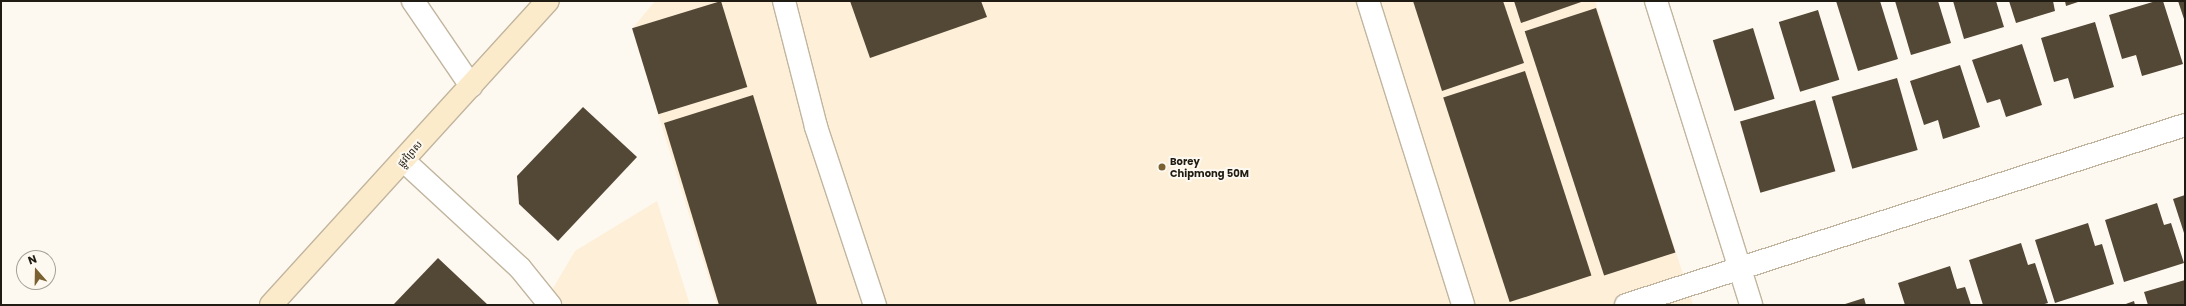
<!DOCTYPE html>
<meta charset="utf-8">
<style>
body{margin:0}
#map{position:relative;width:2186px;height:306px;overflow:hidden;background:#fef9f0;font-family:Poppins,"Noto Sans Khmer",sans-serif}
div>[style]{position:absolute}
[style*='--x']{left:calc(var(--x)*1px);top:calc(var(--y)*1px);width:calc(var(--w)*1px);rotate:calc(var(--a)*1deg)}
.built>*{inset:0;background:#fdefd8}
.building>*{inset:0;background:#534836;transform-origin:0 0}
.roads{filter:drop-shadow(1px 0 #c1b59f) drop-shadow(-1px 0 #c1b59f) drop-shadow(0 1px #c1b59f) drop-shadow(0 -1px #c1b59f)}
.minor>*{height:22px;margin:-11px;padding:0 11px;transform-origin:11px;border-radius:11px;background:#fff}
.secondary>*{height:22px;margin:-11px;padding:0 11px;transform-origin:11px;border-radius:11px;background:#fbebcb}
.dots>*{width:11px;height:11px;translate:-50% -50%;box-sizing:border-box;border:2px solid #fef9f0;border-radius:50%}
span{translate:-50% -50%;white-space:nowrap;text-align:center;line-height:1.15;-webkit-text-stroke:4px #fef9f0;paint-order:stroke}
.street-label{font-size:10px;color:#201c14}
.poi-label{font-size:10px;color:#201c14;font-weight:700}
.left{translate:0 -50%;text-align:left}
.frame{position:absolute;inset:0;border:2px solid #201c14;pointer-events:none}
.north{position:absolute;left:16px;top:250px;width:40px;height:40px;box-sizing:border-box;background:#fef9f0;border:1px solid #a5a198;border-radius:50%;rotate:340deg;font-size:11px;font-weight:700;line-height:16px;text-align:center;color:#201c14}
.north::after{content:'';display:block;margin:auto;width:14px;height:18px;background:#7a6132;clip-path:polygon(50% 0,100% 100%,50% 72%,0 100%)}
</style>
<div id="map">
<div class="built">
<i style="clip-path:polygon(655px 1px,1595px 1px,1693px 305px,717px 305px,632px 29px)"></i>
<i style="clip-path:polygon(657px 201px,690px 305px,543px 305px,575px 251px)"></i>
</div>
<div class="building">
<i style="left:721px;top:1px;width:90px;height:93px;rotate:73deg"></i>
<i style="clip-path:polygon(850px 1px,981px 1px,987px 17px,870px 58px)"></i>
<i style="clip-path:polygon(1413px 1px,1503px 1px,1524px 63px,1442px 91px)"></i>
<i style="clip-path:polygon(1514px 1px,1584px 1px,1521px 23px)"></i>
<i style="clip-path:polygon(1836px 1px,1880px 1px,1898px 59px,1858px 71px)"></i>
<i style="clip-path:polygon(1895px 1px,1938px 1px,1951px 43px,1911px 55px)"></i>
<i style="clip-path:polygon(1953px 1px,1996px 1px,2004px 27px,1964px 39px)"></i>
<i style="clip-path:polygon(2009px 1px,2053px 1px,2055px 11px,2016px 23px)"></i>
<i style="clip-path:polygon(2065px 1px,2081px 1px,2066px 6px)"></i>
<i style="clip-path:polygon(2156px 1px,2163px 1px,2183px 64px,2142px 76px,2136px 55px,2122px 59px,2109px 15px)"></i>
<i style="clip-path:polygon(2178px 1px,2185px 1px,2185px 22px)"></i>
<i style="left:1596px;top:8px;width:257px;height:75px;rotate:72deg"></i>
<i style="left:1818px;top:10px;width:73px;height:41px;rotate:73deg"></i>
<i style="clip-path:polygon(2095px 22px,2114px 87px,2074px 99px,2068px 78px,2054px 82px,2041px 38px)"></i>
<i style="left:1753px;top:28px;width:74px;height:42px;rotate:73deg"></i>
<i style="clip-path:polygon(2022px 44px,2042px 105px,2006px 117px,2000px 99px,1987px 103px,1972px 60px)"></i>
<i style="clip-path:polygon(1960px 65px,1980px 127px,1943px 139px,1938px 120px,1924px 125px,1910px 81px)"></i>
<i style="left:1525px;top:71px;width:215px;height:86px;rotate:72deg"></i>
<i style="left:1897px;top:78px;width:75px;height:68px;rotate:74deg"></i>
<i style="clip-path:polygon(753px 95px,817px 304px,813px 305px,719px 305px,664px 123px)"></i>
<i style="left:1815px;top:100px;width:74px;height:78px;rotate:74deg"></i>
<i style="clip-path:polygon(583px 107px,637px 157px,558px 241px,519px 204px,517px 176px)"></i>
<i style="clip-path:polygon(2185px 195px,2185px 236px,2173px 199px)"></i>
<i style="clip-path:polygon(2157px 203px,2164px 225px,2171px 223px,2184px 263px,2124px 282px,2105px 220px)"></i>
<i style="clip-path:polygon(2088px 223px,2095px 246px,2102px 244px,2114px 284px,2055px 303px,2035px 240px)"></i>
<i style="clip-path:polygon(2021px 243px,2028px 265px,2035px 263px,2048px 303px,2041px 305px,1983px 305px,1969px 260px)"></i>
<i style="clip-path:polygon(438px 258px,488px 305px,393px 305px)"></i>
<i style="clip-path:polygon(1950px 266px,1957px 289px,1965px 287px,1971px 305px,1905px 305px,1898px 283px)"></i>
<i style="clip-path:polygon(2185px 280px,2185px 305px,2148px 305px,2144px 292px)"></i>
<i style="clip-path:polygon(1864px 298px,1866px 305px,1842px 305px)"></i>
<i style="clip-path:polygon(2134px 301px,2135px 305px,2123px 305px)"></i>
</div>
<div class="roads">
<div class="minor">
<i style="--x:413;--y:1;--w:103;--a:55.7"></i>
<i style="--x:784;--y:1;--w:130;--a:75.7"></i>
<i style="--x:816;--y:127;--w:188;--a:71.7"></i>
<i style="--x:1368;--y:1;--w:318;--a:72.6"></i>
<i style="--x:1656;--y:1;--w:318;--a:72.6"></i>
<i style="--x:404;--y:161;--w:158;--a:42.7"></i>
<i style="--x:520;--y:268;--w:48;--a:51"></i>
<i style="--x:1626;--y:305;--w:587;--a:-17.85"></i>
</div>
<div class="secondary">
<i style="--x:271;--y:305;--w:411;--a:-47.7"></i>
</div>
</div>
<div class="dots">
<i style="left:1162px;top:167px;background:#7a6132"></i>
</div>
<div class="street-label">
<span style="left:410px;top:154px;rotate:-48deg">ផ្លូវព្រៃស</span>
</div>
<div class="poi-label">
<span class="left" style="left:1170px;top:167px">Borey<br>Chipmong 50M</span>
</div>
<div class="frame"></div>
<div class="north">N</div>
</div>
